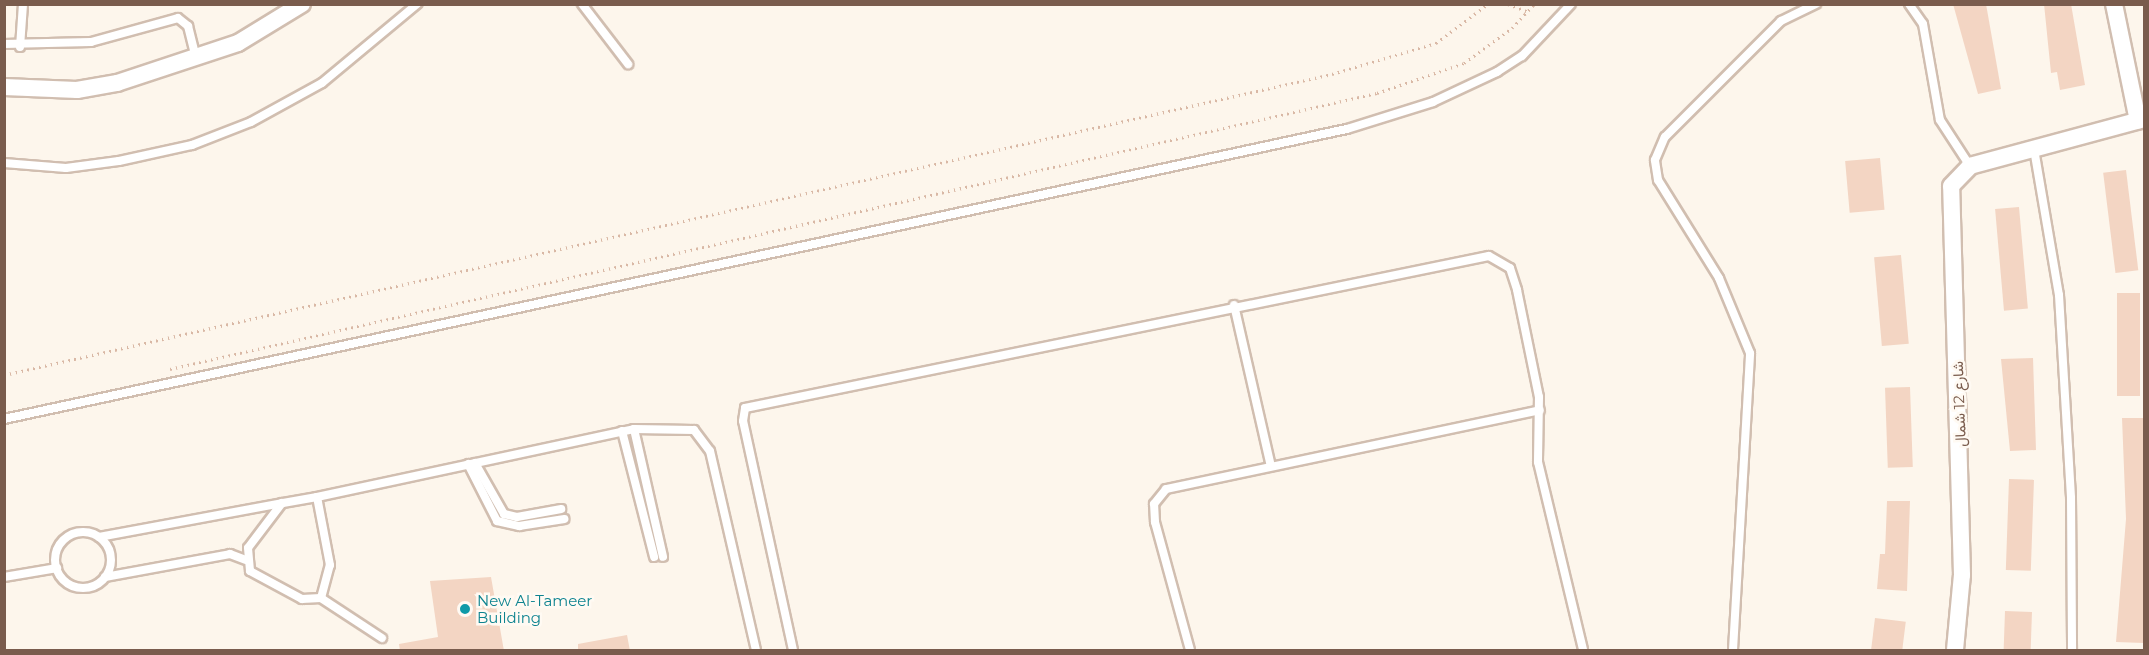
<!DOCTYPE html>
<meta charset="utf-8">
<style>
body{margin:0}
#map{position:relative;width:2149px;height:655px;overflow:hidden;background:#fdf6ec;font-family:Montserrat,Vazirmatn,sans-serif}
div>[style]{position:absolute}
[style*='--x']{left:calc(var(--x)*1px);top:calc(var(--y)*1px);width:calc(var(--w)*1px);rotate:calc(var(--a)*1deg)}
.building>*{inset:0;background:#f3d5c3;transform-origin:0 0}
.path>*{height:3px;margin-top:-1.5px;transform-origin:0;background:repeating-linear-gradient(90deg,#d9b8a5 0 1.5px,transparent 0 6px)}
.roads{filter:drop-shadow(2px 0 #d1beb0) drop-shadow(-2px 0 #d1beb0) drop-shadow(0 2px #d1beb0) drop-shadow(0 -2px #d1beb0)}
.lane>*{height:8px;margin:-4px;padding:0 4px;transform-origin:4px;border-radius:4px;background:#fff}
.lane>.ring{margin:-4px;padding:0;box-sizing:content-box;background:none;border:8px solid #fff;border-radius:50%}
.street>*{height:16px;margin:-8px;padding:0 8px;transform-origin:8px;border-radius:8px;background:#fff}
.dots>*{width:16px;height:16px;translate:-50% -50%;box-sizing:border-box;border:3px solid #fffaf3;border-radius:50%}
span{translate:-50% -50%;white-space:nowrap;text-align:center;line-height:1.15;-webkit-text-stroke:5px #fffaf3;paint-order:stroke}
.street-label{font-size:15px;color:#7a5c4d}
.culture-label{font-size:15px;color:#0d838f}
.left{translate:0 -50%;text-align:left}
.frame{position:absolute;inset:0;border:6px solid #7a5c4d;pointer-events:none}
</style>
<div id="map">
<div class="building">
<i style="clip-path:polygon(1953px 4px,1986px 4px,2001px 89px,1978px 94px)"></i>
<i style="clip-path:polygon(2044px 4px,2071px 4px,2085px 85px,2060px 90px,2057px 72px,2051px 73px)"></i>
<i style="left:1880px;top:158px;width:52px;height:35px;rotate:85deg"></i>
<i style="left:2126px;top:170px;width:101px;height:23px;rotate:83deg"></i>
<i style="left:2019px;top:207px;width:102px;height:24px;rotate:85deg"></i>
<i style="left:1901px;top:255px;width:89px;height:27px;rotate:85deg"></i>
<i style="left:2117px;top:293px;width:23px;height:103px"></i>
<i style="clip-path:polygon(2033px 358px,2036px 450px,2010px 451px,2001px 359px)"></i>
<i style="left:1910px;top:387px;width:80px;height:25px;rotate:88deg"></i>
<i style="clip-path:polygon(2122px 418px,2145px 418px,2144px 643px,2116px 642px,2126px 519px)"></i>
<i style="left:2009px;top:479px;width:25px;height:91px;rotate:2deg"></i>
<i style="clip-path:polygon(1887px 501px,1910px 501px,1907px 591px,1877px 589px,1880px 554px,1885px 554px)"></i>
<i style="clip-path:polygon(491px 577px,504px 651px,400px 651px,399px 644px,438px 637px,430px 581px)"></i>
<i style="left:2005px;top:611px;width:27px;height:40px;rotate:2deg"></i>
<i style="left:1875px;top:618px;width:31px;height:33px;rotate:7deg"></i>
<i style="clip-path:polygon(627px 635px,630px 651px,578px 651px,578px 644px)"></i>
</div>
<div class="path">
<i style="--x:1508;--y:4;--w:22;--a:21"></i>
<i style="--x:170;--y:369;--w:1238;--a:-12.88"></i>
<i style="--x:1377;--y:93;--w:92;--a:-19"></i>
<i style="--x:1464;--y:63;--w:59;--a:-36.1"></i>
<i style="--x:1512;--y:28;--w:33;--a:-47"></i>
<i style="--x:4;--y:375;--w:1362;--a:-12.77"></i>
<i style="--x:1332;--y:74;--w:109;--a:-16.6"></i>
<i style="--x:1436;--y:43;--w:65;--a:-36.9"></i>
</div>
<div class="roads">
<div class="lane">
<i style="--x:582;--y:4;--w:76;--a:52.5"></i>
<i style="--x:1909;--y:4;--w:24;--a:55"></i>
<i style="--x:1923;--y:24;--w:97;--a:80"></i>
<i style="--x:1940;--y:120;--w:55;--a:56.9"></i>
<i style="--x:4;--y:44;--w:87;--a:-1.3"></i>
<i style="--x:91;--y:42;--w:90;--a:-15.4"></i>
<i style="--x:178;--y:18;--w:13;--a:39"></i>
<i style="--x:188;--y:26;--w:34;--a:76"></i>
<i style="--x:20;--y:47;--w:43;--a:-86"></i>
<i style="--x:2034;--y:149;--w:148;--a:80.3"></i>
<i style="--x:2059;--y:295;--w:203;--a:86.6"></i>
<i style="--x:2071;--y:498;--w:152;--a:89.6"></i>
<i style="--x:4;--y:163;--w:62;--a:4.6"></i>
<i style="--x:66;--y:168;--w:53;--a:-7.5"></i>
<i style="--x:119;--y:161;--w:75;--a:-12.4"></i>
<i style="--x:192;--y:145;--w:63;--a:-21.3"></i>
<i style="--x:251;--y:122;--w:81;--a:-28.8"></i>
<i style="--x:322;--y:83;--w:124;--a:-39.7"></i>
<i style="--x:1234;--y:305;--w:165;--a:77.1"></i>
<i style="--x:4;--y:419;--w:1374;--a:-12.19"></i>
<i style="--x:1347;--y:129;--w:90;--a:-17.4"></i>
<i style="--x:1433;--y:102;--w:71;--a:-25.1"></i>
<i style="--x:1497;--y:72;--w:30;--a:-33"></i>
<i style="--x:1522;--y:56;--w:71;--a:-46.7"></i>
<i style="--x:634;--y:429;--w:131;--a:77.2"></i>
<i style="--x:622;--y:431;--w:130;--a:75.7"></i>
<i style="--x:475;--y:463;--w:59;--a:60.4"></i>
<i style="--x:504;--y:514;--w:13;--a:13"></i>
<i style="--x:517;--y:517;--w:45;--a:-10.3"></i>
<i style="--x:468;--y:464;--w:64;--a:63"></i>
<i style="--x:497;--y:521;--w:23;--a:13"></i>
<i style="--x:519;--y:526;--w:46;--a:-8.8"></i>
<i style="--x:317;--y:497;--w:324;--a:-12.1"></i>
<i style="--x:634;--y:429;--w:60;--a:1"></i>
<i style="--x:694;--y:430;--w:26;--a:53"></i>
<i style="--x:710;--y:451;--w:204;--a:77"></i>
<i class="ring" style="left:55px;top:532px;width:48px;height:48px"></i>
<i style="--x:99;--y:537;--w:186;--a:-10.5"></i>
<i style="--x:4;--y:577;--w:54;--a:-9.6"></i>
<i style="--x:105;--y:577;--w:127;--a:-10.4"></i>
<i style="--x:230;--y:554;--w:17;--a:21"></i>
<i style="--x:321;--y:598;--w:34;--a:-75"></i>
<i style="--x:330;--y:565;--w:69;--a:-100.8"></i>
<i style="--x:317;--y:497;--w:36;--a:170"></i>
<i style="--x:282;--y:503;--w:56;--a:127.1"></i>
<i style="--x:248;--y:548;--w:23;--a:85"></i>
<i style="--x:250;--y:571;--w:59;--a:28.3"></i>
<i style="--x:302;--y:599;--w:19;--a:-3"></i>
<i style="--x:321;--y:598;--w:73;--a:33.3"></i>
<i style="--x:793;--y:650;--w:234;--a:-102.3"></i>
<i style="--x:743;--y:421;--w:13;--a:-81"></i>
<i style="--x:745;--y:408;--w:759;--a:-11.55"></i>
<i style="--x:1489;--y:256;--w:24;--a:30"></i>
<i style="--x:1510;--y:268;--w:23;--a:72"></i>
<i style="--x:1517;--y:290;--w:109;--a:78.4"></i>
<i style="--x:1539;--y:397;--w:65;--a:90.9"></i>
<i style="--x:1538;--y:462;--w:193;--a:76.5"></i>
<i style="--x:1190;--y:650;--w:133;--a:-105.3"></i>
<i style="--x:1155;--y:522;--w:18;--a:-93"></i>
<i style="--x:1154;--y:504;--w:19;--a:-51"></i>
<i style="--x:1166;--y:489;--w:382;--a:-11.9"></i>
<i style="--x:1733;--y:650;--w:297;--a:-86.7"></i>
<i style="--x:1750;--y:353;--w:81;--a:-112.5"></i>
<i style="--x:1719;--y:278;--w:115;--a:-121.9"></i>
<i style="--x:1658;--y:180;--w:20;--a:-99"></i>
<i style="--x:1655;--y:160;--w:25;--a:-67"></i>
<i style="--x:1665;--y:137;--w:164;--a:-45"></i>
<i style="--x:1781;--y:21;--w:39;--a:-26"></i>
</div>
<div class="street">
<i style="--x:2114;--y:4;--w:119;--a:78.4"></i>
<i style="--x:4;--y:87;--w:73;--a:2.4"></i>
<i style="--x:77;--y:90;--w:41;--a:-9.9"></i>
<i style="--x:117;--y:83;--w:127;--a:-18.3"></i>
<i style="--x:238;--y:43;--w:75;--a:-31.4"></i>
<i style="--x:1955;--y:650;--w:75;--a:-84.7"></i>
<i style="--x:1962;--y:575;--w:389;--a:-91.6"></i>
<i style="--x:1951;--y:186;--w:28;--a:-46"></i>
<i style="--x:1970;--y:166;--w:180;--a:-15.1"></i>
</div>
</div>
<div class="dots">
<i style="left:465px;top:609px;background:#0f9aa8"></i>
</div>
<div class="street-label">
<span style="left:1959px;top:404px;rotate:-92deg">شارع 12 شمال</span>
</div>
<div class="culture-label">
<span class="left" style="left:477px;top:609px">New Al-Tameer<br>Building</span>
</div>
<div class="frame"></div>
</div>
